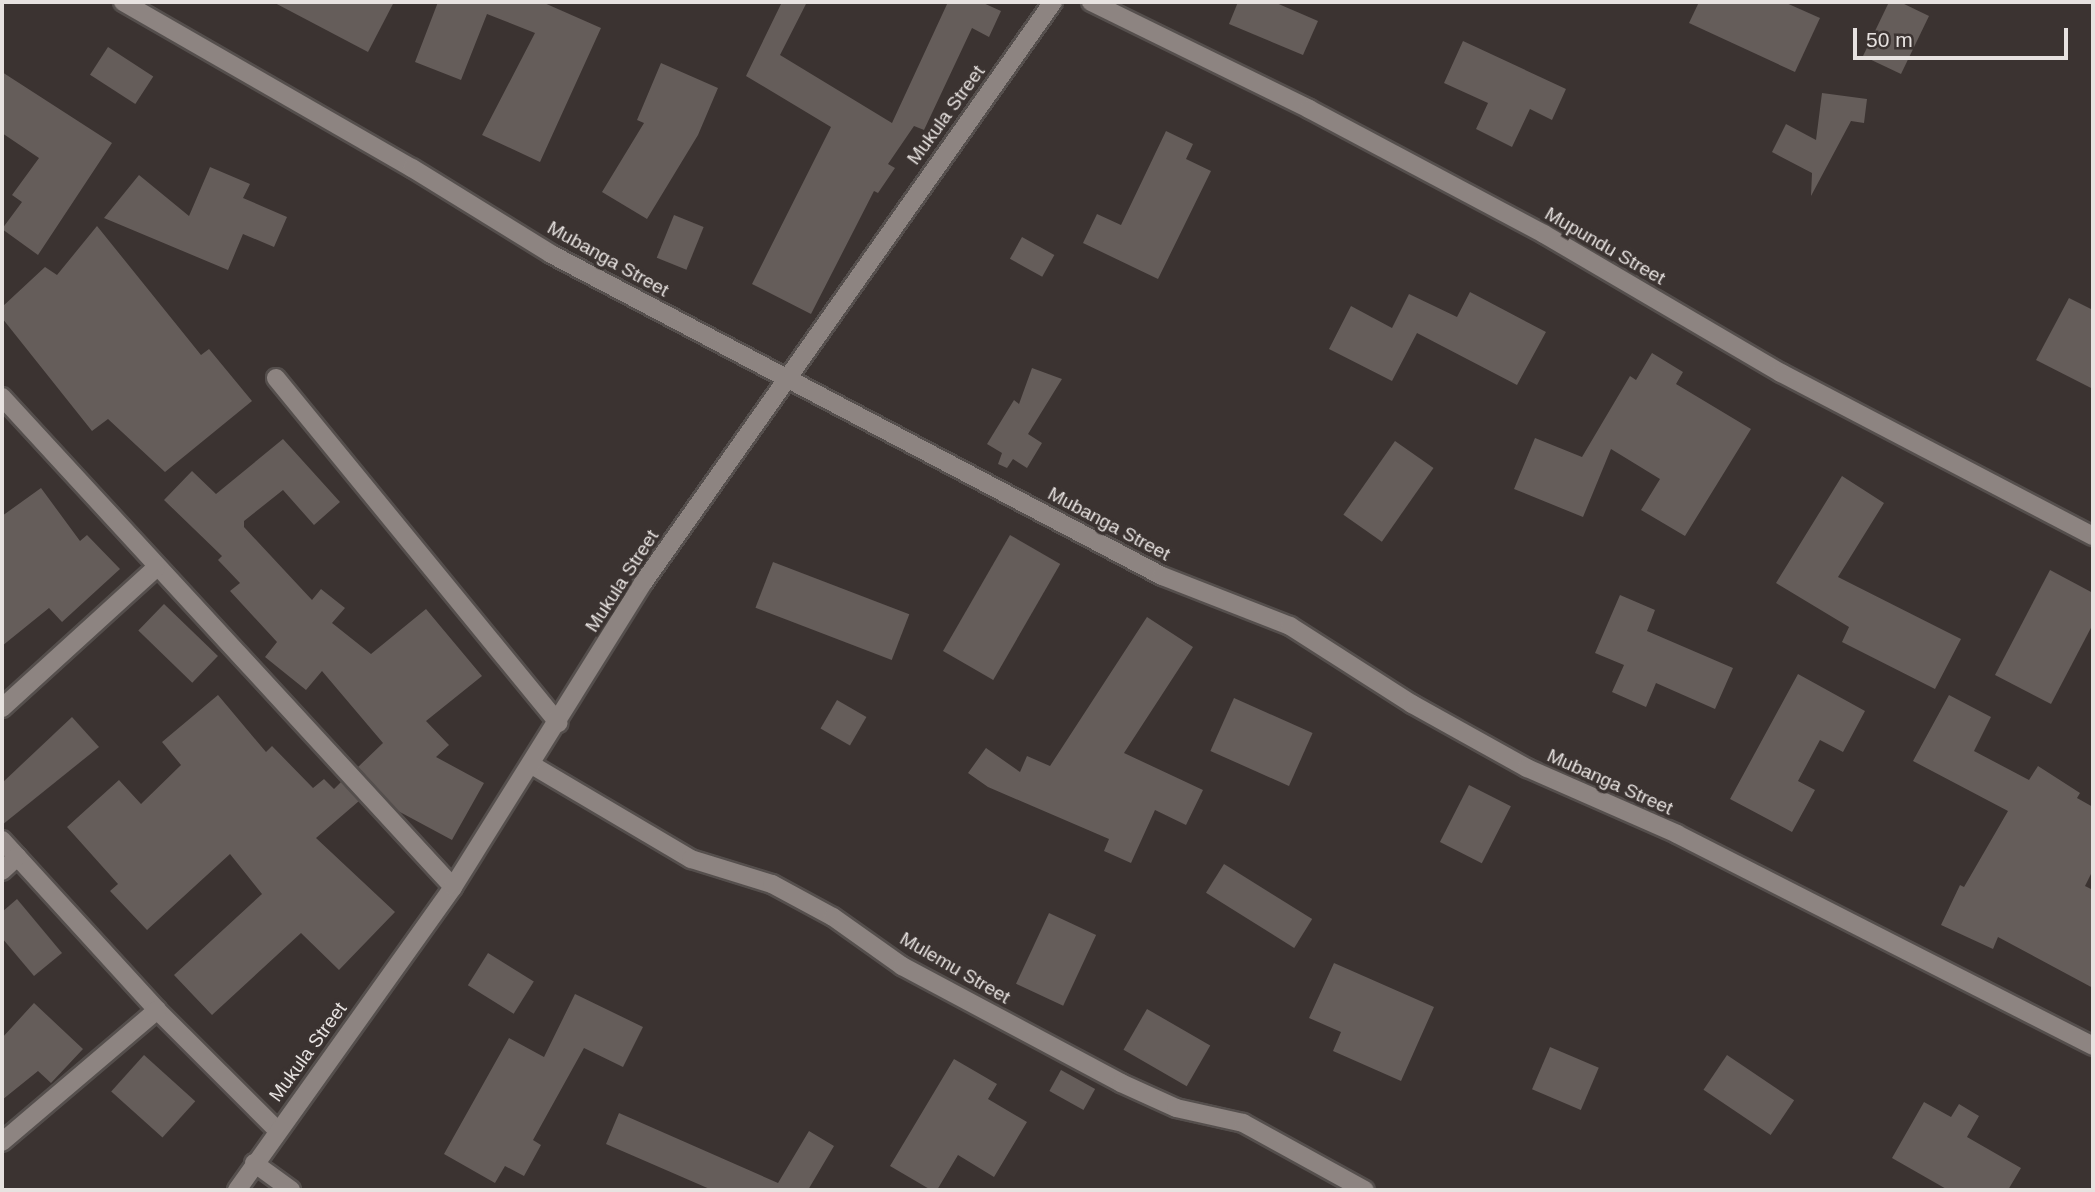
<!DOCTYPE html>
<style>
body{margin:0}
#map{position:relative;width:2095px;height:1192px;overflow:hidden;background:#3b3331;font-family:Arial,sans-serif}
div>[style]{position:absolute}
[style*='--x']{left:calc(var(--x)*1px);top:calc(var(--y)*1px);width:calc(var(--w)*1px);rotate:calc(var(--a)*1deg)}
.building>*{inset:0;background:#655d5a;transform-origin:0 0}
.roads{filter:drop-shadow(2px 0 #554f4d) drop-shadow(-2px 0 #554f4d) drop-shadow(0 2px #554f4d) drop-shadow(0 -2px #554f4d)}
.street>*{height:18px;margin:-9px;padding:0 9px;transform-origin:9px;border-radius:9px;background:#8d8481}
span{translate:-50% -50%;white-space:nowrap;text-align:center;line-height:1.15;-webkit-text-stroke:7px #3b3331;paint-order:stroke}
.street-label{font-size:19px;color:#e7e2e0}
.frame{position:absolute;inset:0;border:4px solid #e7e2e0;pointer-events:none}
.scale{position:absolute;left:1853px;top:28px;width:215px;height:32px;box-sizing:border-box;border:4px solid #e7e2e0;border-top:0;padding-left:9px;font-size:21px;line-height:24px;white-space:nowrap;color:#e7e2e0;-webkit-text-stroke:5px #3b3331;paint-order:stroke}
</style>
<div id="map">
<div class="building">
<i style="clip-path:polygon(273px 2px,394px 2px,368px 52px)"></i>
<i style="clip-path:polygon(438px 2px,542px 2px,601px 28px,540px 162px,482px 135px,535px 33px,487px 14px,461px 80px,415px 62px)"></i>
<i style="clip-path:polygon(782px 2px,807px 2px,780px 55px,892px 123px,948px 2px,981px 2px,1001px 11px,989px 37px,972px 28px,924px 130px,914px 126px,888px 164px,895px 168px,878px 193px,874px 191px,811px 314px,752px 284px,831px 127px,746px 76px)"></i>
<i style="clip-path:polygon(1238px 2px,1274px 2px,1318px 21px,1303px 55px,1229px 24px)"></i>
<i style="clip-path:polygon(1699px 2px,1784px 2px,1820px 18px,1795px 72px,1689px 23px)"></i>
<i style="clip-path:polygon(1889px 2px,1900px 2px,1929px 16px,1901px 74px,1863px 56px)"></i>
<i style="clip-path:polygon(1463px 41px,1566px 89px,1552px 120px,1530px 109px,1512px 147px,1476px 129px,1488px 103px,1444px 83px)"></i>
<i style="left:108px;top:47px;width:54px;height:33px;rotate:33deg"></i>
<i style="clip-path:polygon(661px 63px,718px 88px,698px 135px,647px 219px,602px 192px,644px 123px,637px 120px)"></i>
<i style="clip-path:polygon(2px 72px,112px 143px,38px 255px,2px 229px,22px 202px,12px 195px,39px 158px,2px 133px)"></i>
<i style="clip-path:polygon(1822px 93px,1867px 99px,1864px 123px,1851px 121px,1811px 196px,1812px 173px,1772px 152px,1786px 124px,1816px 140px)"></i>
<i style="clip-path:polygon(1166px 131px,1193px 144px,1186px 159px,1211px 171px,1158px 279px,1083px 243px,1097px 214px,1121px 225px)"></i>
<i style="clip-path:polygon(210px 167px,250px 184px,243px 198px,287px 217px,274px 247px,243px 234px,228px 270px,104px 218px,139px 175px,189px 216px)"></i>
<i style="left:674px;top:215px;width:32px;height:46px;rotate:22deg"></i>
<i style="clip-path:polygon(97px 226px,201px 355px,209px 349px,252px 401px,165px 472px,108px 419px,92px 431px,2px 318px,2px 307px,45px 267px,57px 275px)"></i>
<i style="left:1022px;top:237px;width:37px;height:25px;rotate:29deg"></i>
<i style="clip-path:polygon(1470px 292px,1546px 332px,1517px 385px,1417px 333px,1392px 381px,1329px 349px,1351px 306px,1392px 328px,1409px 294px,1457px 317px)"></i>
<i style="clip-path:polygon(2069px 298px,2093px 310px,2093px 389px,2036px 360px)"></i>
<i style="clip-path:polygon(1652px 353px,1683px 372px,1676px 384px,1751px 429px,1685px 536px,1641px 510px,1660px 479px,1611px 449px,1583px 517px,1514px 489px,1535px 438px,1582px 457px,1630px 376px,1636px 380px)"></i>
<i style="clip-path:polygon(1032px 368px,1062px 379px,1028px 434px,1042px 443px,1027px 468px,1013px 459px,1007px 468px,998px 464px,1002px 453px,987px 444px,1014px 400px,1019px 404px)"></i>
<i style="clip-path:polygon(283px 439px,340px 502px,314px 525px,283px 490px,244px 521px,244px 527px,312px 600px,321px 589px,345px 608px,332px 623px,371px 654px,426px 609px,482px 676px,426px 721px,449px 745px,436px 757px,484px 783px,452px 840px,398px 811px,358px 767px,383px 743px,322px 671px,306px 690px,265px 657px,277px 642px,230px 591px,240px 583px,218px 560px,222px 556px,164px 500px,192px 471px,216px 494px)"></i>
<i style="left:1395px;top:441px;width:47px;height:90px;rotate:35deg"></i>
<i style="clip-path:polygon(1842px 476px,1884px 503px,1838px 577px,1961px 639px,1935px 689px,1842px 642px,1849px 627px,1776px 583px)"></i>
<i style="clip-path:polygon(41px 488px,80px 541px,87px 535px,120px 569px,62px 622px,49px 608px,2px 646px,2px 516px)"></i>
<i style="left:1010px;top:535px;width:58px;height:134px;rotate:30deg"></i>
<i style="left:773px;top:562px;width:146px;height:49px;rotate:21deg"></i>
<i style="clip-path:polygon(2050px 570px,2093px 593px,2093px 624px,2051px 704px,1995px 675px)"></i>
<i style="clip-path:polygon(1620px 595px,1655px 610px,1647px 631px,1733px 668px,1715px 709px,1656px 683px,1646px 707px,1612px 692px,1624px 665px,1595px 653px)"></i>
<i style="left:164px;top:604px;width:75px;height:37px;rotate:44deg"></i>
<i style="clip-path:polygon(1147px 617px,1193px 647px,1124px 753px,1203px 790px,1186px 825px,1155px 810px,1131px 863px,1104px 851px,1109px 839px,988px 787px,968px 773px,986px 748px,1020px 772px,1027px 756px,1050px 766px)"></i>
<i style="clip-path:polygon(1798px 674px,1865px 711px,1843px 752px,1820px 740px,1798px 781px,1815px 790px,1792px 832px,1730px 799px)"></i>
<i style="clip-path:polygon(218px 695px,266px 752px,272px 746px,313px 788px,324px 779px,334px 789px,341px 782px,359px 801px,316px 838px,395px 912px,339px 970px,301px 933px,212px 1015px,174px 975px,262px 894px,230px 854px,147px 930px,110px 891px,118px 884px,67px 827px,119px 780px,141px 804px,181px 765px,162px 742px)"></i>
<i style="clip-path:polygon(1949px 695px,1991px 717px,1974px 751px,2029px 780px,2038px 766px,2080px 793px,2077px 798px,2093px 807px,2093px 870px,2085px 886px,2093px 890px,2093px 988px,1998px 937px,1993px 949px,1941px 925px,1960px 885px,1964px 887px,2008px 811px,1913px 761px)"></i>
<i style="left:1234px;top:698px;width:86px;height:58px;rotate:24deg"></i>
<i style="left:837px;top:700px;width:34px;height:33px;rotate:30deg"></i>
<i style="clip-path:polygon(72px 717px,99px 747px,2px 825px,2px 783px)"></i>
<i style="left:1469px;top:785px;width:47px;height:64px;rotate:27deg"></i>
<i style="left:1224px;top:864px;width:104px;height:34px;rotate:32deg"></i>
<i style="clip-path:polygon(17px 899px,62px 953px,34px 976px,2px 938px,2px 912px)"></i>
<i style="left:1049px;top:913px;width:52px;height:78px;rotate:25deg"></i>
<i style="left:488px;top:953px;width:54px;height:38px;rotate:32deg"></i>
<i style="clip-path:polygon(1334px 963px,1434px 1007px,1401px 1081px,1333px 1051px,1341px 1032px,1309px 1018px)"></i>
<i style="clip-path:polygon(575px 994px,643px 1027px,623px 1067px,584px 1048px,533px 1140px,541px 1145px,524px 1176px,505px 1166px,495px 1183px,444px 1154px,509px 1038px,544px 1057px)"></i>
<i style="clip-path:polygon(34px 1003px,83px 1049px,51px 1083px,38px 1071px,2px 1100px,2px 1038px)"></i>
<i style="left:1147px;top:1009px;width:73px;height:47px;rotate:30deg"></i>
<i style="left:1550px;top:1047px;width:53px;height:46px;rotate:23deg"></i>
<i style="left:144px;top:1055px;width:69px;height:49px;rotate:42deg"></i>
<i style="left:1727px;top:1055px;width:81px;height:42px;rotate:34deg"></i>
<i style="clip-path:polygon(954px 1059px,997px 1084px,988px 1099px,1027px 1122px,994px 1177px,958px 1155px,937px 1190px,931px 1190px,890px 1166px)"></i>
<i style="left:1061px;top:1070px;width:39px;height:24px;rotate:29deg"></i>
<i style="clip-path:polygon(1924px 1102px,1951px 1117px,1959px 1104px,1979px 1116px,1967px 1137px,2021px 1168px,2008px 1190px,1948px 1190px,1892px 1158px)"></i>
<i style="clip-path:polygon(619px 1113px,778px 1183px,809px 1131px,834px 1146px,808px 1190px,712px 1190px,606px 1144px)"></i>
</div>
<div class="roads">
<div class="street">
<i style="--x:123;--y:2;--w:333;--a:29.9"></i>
<i style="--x:412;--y:168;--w:163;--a:31.7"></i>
<i style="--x:551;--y:254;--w:691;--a:27.79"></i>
<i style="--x:1162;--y:576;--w:137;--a:21.3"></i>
<i style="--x:1290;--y:626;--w:145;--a:32.6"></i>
<i style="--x:1412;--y:704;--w:132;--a:29.1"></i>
<i style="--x:1527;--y:768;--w:164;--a:23.7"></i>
<i style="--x:1677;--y:834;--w:467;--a:27"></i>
<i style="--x:1091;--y:2;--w:243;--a:26.1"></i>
<i style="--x:1309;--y:109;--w:266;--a:28"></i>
<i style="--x:1544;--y:234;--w:275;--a:30.4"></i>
<i style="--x:1781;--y:373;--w:352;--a:27.6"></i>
<i style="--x:276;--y:378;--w:446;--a:50.7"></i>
<i style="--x:2;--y:397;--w:666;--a:47.37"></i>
<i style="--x:2;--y:708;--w:208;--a:-42.3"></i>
<i style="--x:532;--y:765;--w:185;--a:30.6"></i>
<i style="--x:691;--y:859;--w:85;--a:17.2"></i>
<i style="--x:772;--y:884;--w:69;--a:28.4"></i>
<i style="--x:833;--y:917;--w:85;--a:35.4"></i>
<i style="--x:902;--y:966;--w:248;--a:28.1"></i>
<i style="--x:1121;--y:1083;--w:60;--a:24.4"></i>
<i style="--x:1176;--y:1108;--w:69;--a:12.6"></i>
<i style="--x:1243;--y:1123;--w:139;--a:28.8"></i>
<i style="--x:2;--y:840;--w:230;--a:47.6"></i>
<i style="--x:157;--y:1010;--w:170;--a:45"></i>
<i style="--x:2;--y:871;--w:21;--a:-43"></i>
<i style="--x:2;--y:1142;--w:204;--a:-40.4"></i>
<i style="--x:254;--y:1163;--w:46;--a:36.1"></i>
<i style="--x:237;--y:1190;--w:372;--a:-54.5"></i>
<i style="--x:453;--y:887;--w:358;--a:-58"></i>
<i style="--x:643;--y:583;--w:711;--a:-54.79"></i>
</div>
</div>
<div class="street-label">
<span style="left:946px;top:115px;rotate:-54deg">Mukula Street</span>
<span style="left:1605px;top:246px;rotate:30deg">Mupundu Street</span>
<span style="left:608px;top:259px;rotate:29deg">Mubanga Street</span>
<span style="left:1109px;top:524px;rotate:28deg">Mubanga Street</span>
<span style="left:622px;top:581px;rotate:-57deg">Mukula Street</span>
<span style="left:1610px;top:782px;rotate:24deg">Mubanga Street</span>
<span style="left:955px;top:968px;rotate:30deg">Mulemu Street</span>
<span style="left:308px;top:1052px;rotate:-54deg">Mukula Street</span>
</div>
<div class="frame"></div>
<div class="scale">50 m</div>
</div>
